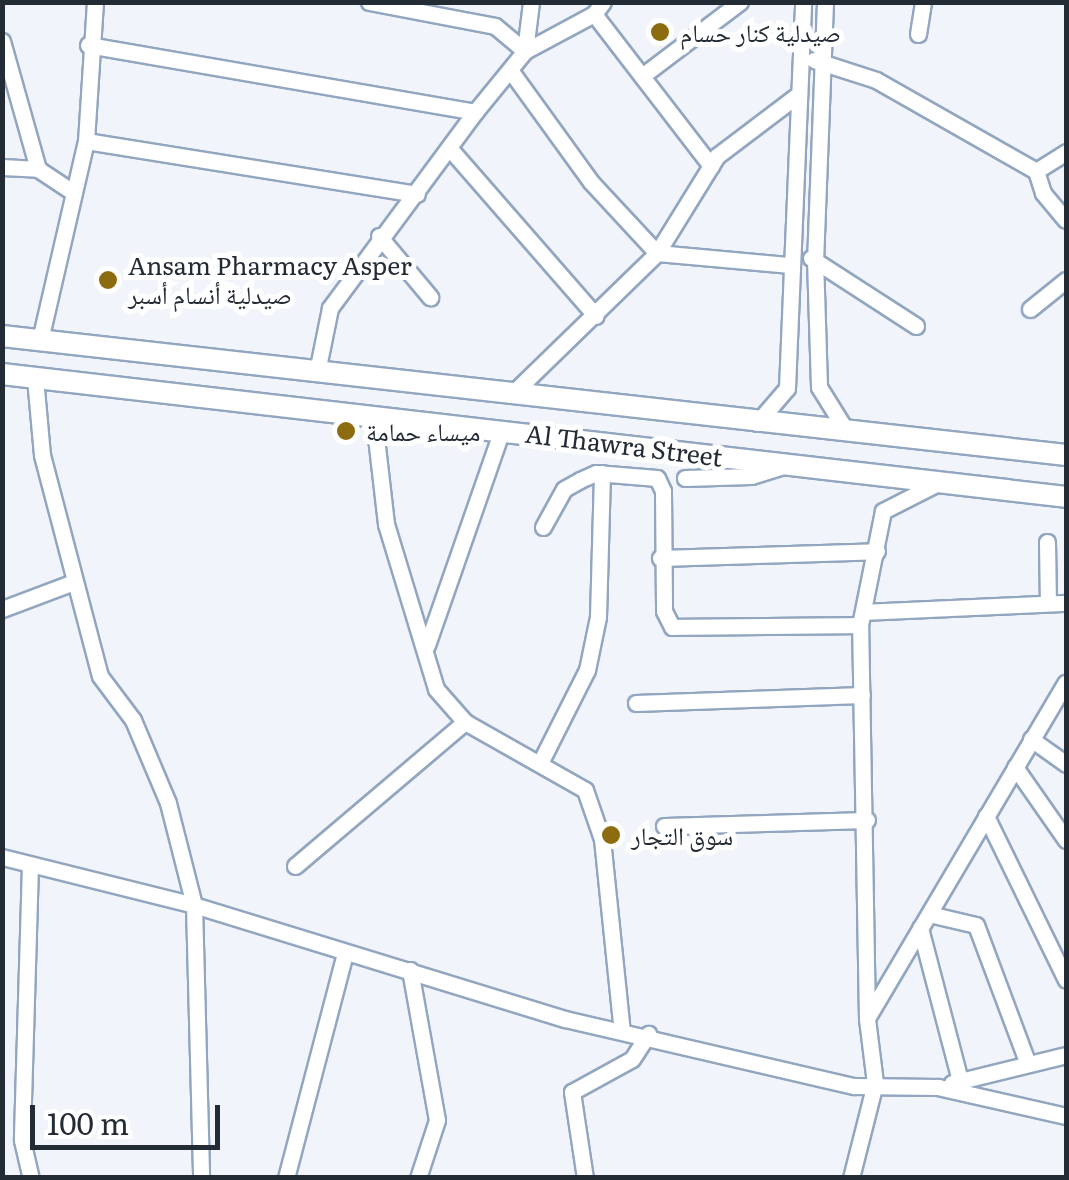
<!DOCTYPE html>
<meta charset="utf-8">
<style>
body{margin:0}
#map{position:relative;width:1069px;height:1180px;overflow:hidden;background:#f1f5fb;font-family:Literata,"Noto Naskh Arabic",serif}
div>[style]{position:absolute}
[style*='--x']{left:calc(var(--x)*1px);top:calc(var(--y)*1px);width:calc(var(--w)*1px);rotate:calc(var(--a)*1deg)}
.roads{filter:drop-shadow(2px 0 #92a6c0) drop-shadow(-2px 0 #92a6c0) drop-shadow(0 2px #92a6c0) drop-shadow(0 -2px #92a6c0)}
.minor>*{height:15px;margin:-7.5px;padding:0 7.5px;transform-origin:7.5px;border-radius:7.5px;background:#fff}
.secondary>*{height:20px;margin:-10px;padding:0 10px;transform-origin:10px;border-radius:10px;background:#fff}
.dots>*{width:28px;height:28px;translate:-50% -50%;box-sizing:border-box;border:5px solid #fff;border-radius:50%}
span{translate:-50% -50%;white-space:nowrap;text-align:center;line-height:1.15;-webkit-text-stroke:10px #fff;paint-order:stroke}
.poi-label{font-size:25px;color:#232b35}
.left{translate:0 -50%;text-align:left}
.street-label{font-size:25px;color:#232b35}
.frame{position:absolute;inset:0;border:5px solid #232b35;pointer-events:none}
.scale{position:absolute;left:30px;top:1105px;width:190px;height:45px;box-sizing:border-box;border:5px solid #232b35;border-top:0;padding-left:12px;font-size:30px;line-height:35px;white-space:nowrap;color:#232b35;-webkit-text-stroke:8px #fff;paint-order:stroke}
</style>
<div id="map">
<div class="roads">
<div class="minor">
<i style="--x:369;--y:2;--w:128;--a:10.8"></i>
<i style="--x:495;--y:26;--w:39;--a:40"></i>
<i style="--x:825;--y:2;--w:257;--a:92.2"></i>
<i style="--x:815;--y:259;--w:128;--a:88.2"></i>
<i style="--x:819;--y:387;--w:53;--a:58.1"></i>
<i style="--x:594;--y:14;--w:192;--a:52.4"></i>
<i style="--x:918;--y:34;--w:32;--a:-81"></i>
<i style="--x:2;--y:41;--w:133;--a:74.3"></i>
<i style="--x:38;--y:169;--w:43;--a:33.7"></i>
<i style="--x:88;--y:45;--w:393;--a:9.8"></i>
<i style="--x:525;--y:51;--w:49;--a:-83"></i>
<i style="--x:814;--y:60;--w:65;--a:17.9"></i>
<i style="--x:876;--y:80;--w:184;--a:29.6"></i>
<i style="--x:1036;--y:171;--w:36;--a:-32"></i>
<i style="--x:510;--y:70;--w:138;--a:54.1"></i>
<i style="--x:591;--y:182;--w:97;--a:47.1"></i>
<i style="--x:657;--y:253;--w:134;--a:5.2"></i>
<i style="--x:642;--y:76;--w:123;--a:-37.1"></i>
<i style="--x:86;--y:141;--w:335;--a:9.1"></i>
<i style="--x:451;--y:150;--w:220;--a:48.9"></i>
<i style="--x:2;--y:167;--w:36;--a:3"></i>
<i style="--x:1036;--y:171;--w:23;--a:72"></i>
<i style="--x:1043;--y:193;--w:35;--a:50"></i>
<i style="--x:379;--y:236;--w:80;--a:50.1"></i>
<i style="--x:811;--y:258;--w:125;--a:32.9"></i>
<i style="--x:1030;--y:309;--w:46;--a:-38.9"></i>
<i style="--x:40;--y:340;--w:204;--a:-77"></i>
<i style="--x:86;--y:141;--w:139;--a:-86.3"></i>
<i style="--x:317;--y:372;--w:65;--a:-78.5"></i>
<i style="--x:330;--y:308;--w:244;--a:-53.5"></i>
<i style="--x:475;--y:112;--w:79;--a:-50.7"></i>
<i style="--x:525;--y:51;--w:78;--a:-28.2"></i>
<i style="--x:594;--y:14;--w:15;--a:-53"></i>
<i style="--x:35;--y:378;--w:77;--a:84.8"></i>
<i style="--x:42;--y:455;--w:228;--a:75.3"></i>
<i style="--x:100;--y:676;--w:55;--a:53.1"></i>
<i style="--x:133;--y:720;--w:90;--a:67.1"></i>
<i style="--x:168;--y:803;--w:105;--a:75.7"></i>
<i style="--x:194;--y:905;--w:273;--a:88.5"></i>
<i style="--x:511;--y:395;--w:204;--a:-44.2"></i>
<i style="--x:657;--y:253;--w:114;--a:-58.3"></i>
<i style="--x:717;--y:156;--w:103;--a:-37.1"></i>
<i style="--x:374;--y:420;--w:105;--a:83.4"></i>
<i style="--x:386;--y:524;--w:172;--a:73.1"></i>
<i style="--x:436;--y:689;--w:44;--a:48.7"></i>
<i style="--x:465;--y:722;--w:138;--a:29.5"></i>
<i style="--x:585;--y:790;--w:52;--a:70.9"></i>
<i style="--x:602;--y:839;--w:193;--a:84.1"></i>
<i style="--x:757;--y:423;--w:46;--a:-49.4"></i>
<i style="--x:787;--y:388;--w:386;--a:-87.6"></i>
<i style="--x:685;--y:478;--w:66;--a:-1.7"></i>
<i style="--x:751;--y:476;--w:38;--a:-17"></i>
<i style="--x:543;--y:527;--w:43;--a:-61.1"></i>
<i style="--x:564;--y:489;--w:18;--a:-29"></i>
<i style="--x:580;--y:480;--w:17;--a:-24"></i>
<i style="--x:596;--y:473;--w:61;--a:4.7"></i>
<i style="--x:657;--y:478;--w:14;--a:65"></i>
<i style="--x:663;--y:491;--w:120;--a:89.5"></i>
<i style="--x:664;--y:611;--w:18;--a:63"></i>
<i style="--x:672;--y:627;--w:188;--a:-0.6"></i>
<i style="--x:1047;--y:542;--w:61;--a:89.1"></i>
<i style="--x:660;--y:558;--w:217;--a:-1.8"></i>
<i style="--x:2;--y:609;--w:77;--a:-20.6"></i>
<i style="--x:864;--y:612;--w:202;--a:-2.6"></i>
<i style="--x:427;--y:645;--w:228;--a:-70.8"></i>
<i style="--x:636;--y:703;--w:226;--a:-2"></i>
<i style="--x:1031;--y:739;--w:43;--a:35.5"></i>
<i style="--x:541;--y:761;--w:102;--a:-63.2"></i>
<i style="--x:587;--y:670;--w:54;--a:-78.3"></i>
<i style="--x:598;--y:617;--w:144;--a:-88.4"></i>
<i style="--x:1015;--y:767;--w:89;--a:55.1"></i>
<i style="--x:986;--y:816;--w:182;--a:64"></i>
<i style="--x:664;--y:826;--w:203;--a:-1.7"></i>
<i style="--x:2;--y:857;--w:198;--a:14"></i>
<i style="--x:194;--y:905;--w:388;--a:17.1"></i>
<i style="--x:565;--y:1019;--w:297;--a:13.1"></i>
<i style="--x:854;--y:1086;--w:84;--a:0.7"></i>
<i style="--x:938;--y:1087;--w:131;--a:12.8"></i>
<i style="--x:30;--y:865;--w:275;--a:91.7"></i>
<i style="--x:22;--y:1140;--w:39;--a:77"></i>
<i style="--x:295;--y:866;--w:223;--a:-40.3"></i>
<i style="--x:929;--y:914;--w:48;--a:13.2"></i>
<i style="--x:976;--y:925;--w:148;--a:69.5"></i>
<i style="--x:920;--y:928;--w:158;--a:75.3"></i>
<i style="--x:410;--y:970;--w:152;--a:79.8"></i>
<i style="--x:437;--y:1120;--w:61;--a:108.1"></i>
<i style="--x:869;--y:1015;--w:386;--a:-59.4"></i>
<i style="--x:952;--y:1083;--w:117;--a:-13.8"></i>
<i style="--x:286;--y:1178;--w:233;--a:-75.3"></i>
<i style="--x:585;--y:1178;--w:87;--a:-98.6"></i>
<i style="--x:572;--y:1092;--w:68;--a:-28.8"></i>
<i style="--x:632;--y:1059;--w:30;--a:-57"></i>
<i style="--x:851;--y:1178;--w:98;--a:-75.8"></i>
<i style="--x:875;--y:1083;--w:64;--a:-97.1"></i>
<i style="--x:867;--y:1019;--w:394;--a:-91"></i>
<i style="--x:860;--y:625;--w:116;--a:-78.6"></i>
<i style="--x:883;--y:511;--w:64;--a:-27"></i>
</div>
<div class="secondary">
<i style="--x:2;--y:336;--w:1071;--a:6.38"></i>
<i style="--x:2;--y:374;--w:1071;--a:6.59"></i>
</div>
</div>
<div class="dots">
<i style="left:660px;top:32px;background:#8d6c0f"></i>
<i style="left:108px;top:280px;background:#8d6c0f"></i>
<i style="left:346px;top:431px;background:#8d6c0f"></i>
<i style="left:611px;top:835px;background:#8d6c0f"></i>
</div>
<div class="poi-label">
<span class="left" style="left:680px;top:32px">صيدلية كنار حسام</span>
<span class="left" style="left:128px;top:280px">Ansam Pharmacy Asper<br>صيدلية أنسام أسبر</span>
<span class="left" style="left:366px;top:431px">ميساء حمامة</span>
<span class="left" style="left:631px;top:835px">سوق التجار</span>
</div>
<div class="street-label">
<span style="left:624px;top:445px;rotate:7deg">Al Thawra Street</span>
</div>
<div class="frame"></div>
<div class="scale">100 m</div>
</div>
